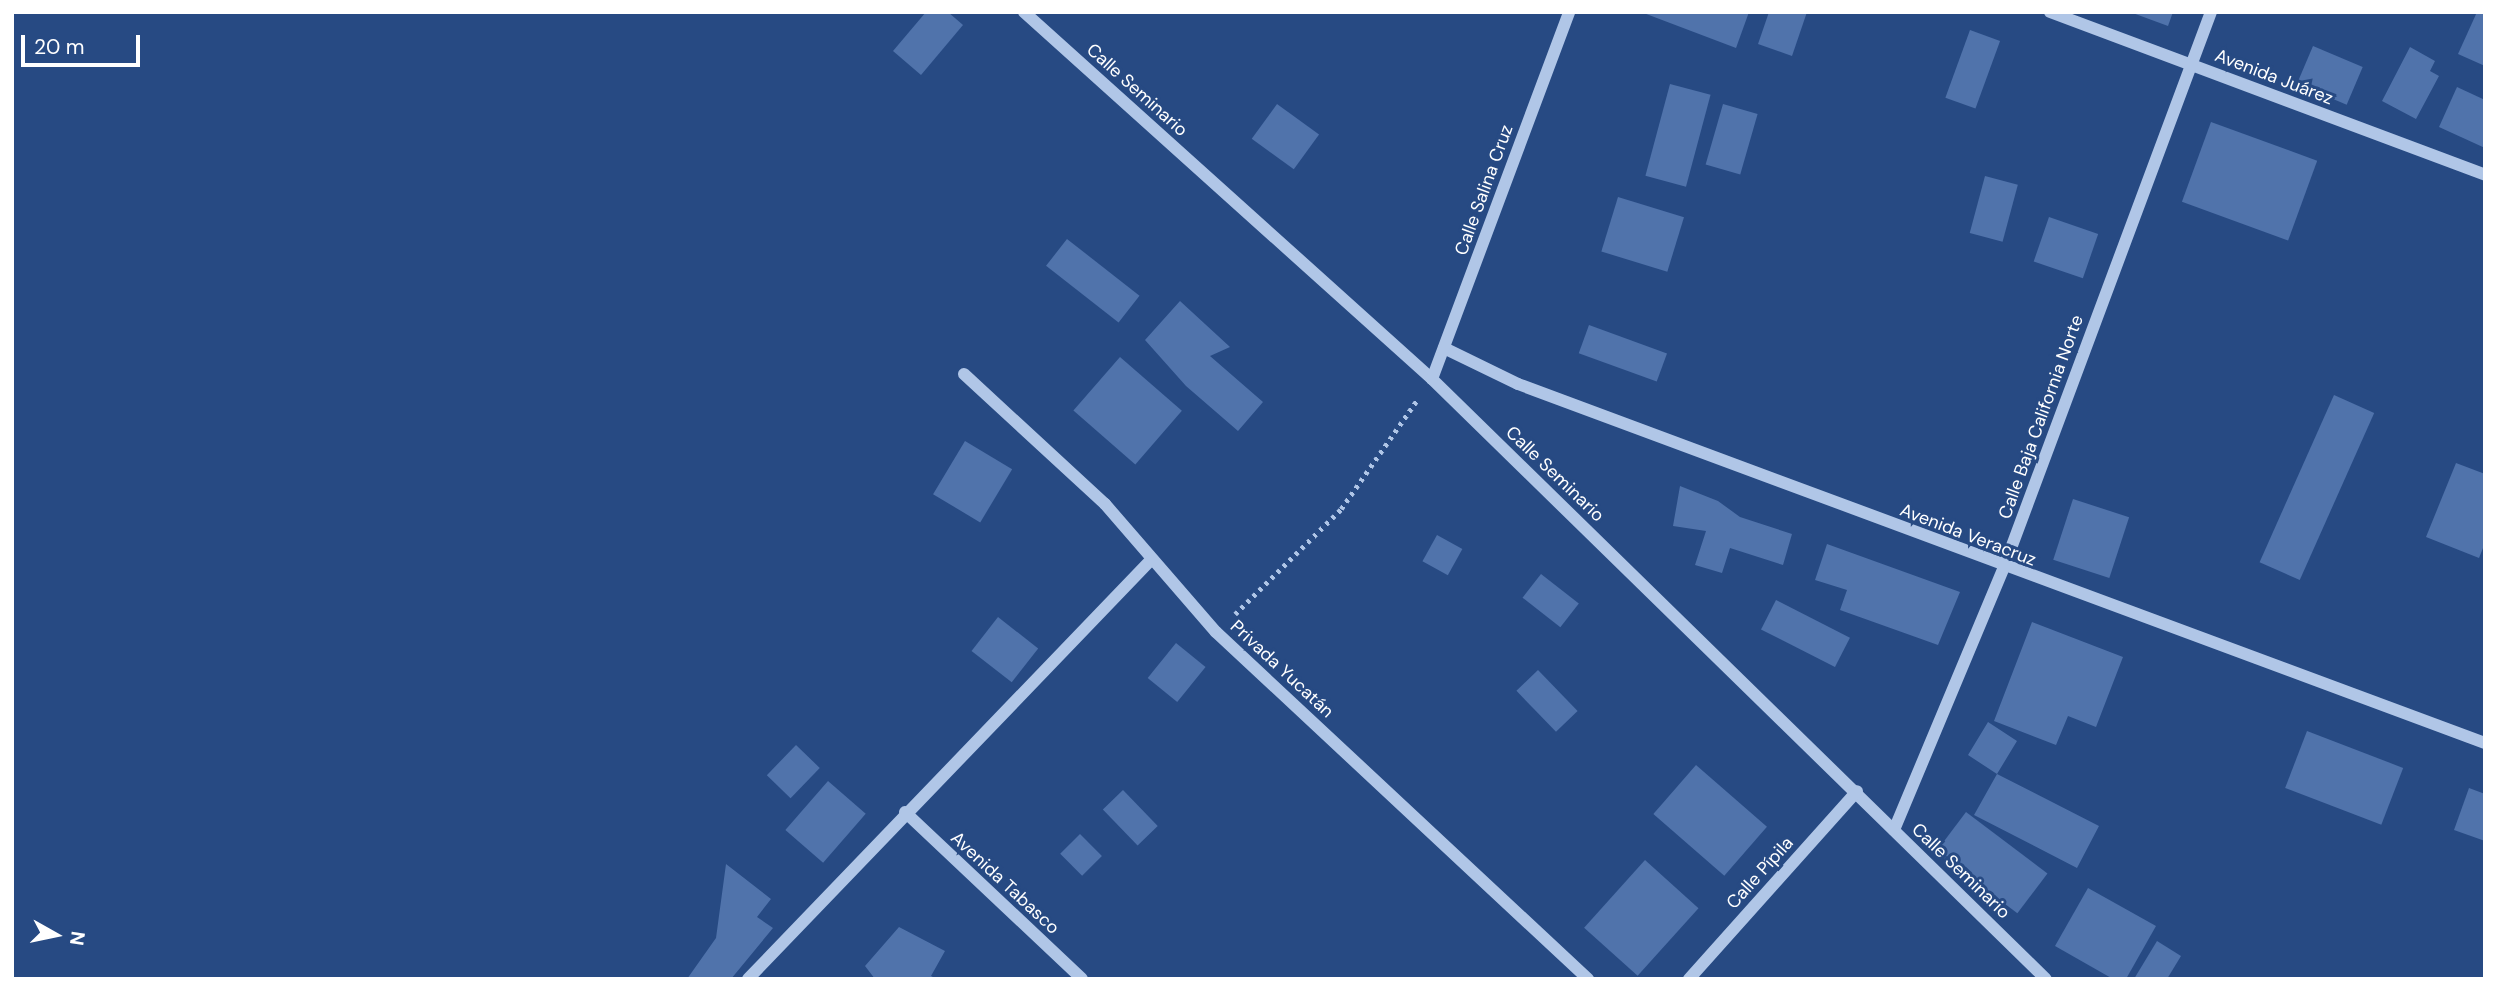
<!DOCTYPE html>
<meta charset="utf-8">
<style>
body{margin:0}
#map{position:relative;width:2497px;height:991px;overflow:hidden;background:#274a83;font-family:"DM Sans",sans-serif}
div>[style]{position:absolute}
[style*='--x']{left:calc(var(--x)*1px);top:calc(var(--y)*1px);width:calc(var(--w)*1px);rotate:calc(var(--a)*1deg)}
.building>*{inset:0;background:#5073ab;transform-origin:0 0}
.path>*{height:4.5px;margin-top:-2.25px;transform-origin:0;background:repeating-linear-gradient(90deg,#b0c6e7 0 3.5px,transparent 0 8.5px)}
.minor>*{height:12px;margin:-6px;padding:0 6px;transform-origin:6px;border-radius:6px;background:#b0c6e7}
span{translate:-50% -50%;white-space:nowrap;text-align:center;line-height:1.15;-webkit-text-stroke:6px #274a83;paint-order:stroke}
.street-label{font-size:18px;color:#fff}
.frame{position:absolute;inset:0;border:14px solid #fff;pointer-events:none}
.north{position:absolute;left:21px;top:900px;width:70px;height:70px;-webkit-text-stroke:5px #274a83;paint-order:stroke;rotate:99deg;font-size:19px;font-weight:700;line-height:28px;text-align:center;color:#fff}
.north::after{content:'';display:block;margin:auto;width:24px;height:32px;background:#fff;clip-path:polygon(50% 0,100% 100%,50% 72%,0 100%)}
.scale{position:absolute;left:21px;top:35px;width:119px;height:32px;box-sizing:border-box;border:4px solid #fff;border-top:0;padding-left:9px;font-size:21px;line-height:24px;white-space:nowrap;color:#fff;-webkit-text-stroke:5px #274a83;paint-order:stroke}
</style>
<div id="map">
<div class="building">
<i style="clip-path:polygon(926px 12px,948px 12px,963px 25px,921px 75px,893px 51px)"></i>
<i style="clip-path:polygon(1641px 12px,1749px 12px,1736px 48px)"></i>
<i style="clip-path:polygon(1769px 12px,1807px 12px,1792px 56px,1758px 44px)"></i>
<i style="clip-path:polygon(2130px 12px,2173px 12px,2168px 26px)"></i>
<i style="clip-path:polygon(2477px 12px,2485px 12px,2485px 66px,2458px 54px)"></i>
<i style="left:1970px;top:30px;width:32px;height:72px;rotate:20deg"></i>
<i style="left:2313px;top:46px;width:54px;height:41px;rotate:23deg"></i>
<i style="clip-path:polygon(2410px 47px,2435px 61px,2430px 71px,2439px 76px,2416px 119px,2382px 101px)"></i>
<i style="left:1670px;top:84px;width:42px;height:95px;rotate:15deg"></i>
<i style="clip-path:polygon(2457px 87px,2485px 100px,2485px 148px,2439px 127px)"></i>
<i style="left:1277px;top:104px;width:52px;height:43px;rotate:36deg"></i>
<i style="left:1723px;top:104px;width:36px;height:63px;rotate:16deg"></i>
<i style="left:2211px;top:122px;width:113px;height:85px;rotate:20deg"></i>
<i style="left:1985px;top:176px;width:34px;height:59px;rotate:15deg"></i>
<i style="left:1618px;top:197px;width:69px;height:57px;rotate:17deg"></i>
<i style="left:2049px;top:217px;width:52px;height:47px;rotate:19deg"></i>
<i style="left:1067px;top:239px;width:92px;height:34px;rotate:38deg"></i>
<i style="clip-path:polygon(1180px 301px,1230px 347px,1210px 356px,1263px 402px,1238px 431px,1186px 386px,1145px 340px)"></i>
<i style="left:1589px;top:325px;width:83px;height:30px;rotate:20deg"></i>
<i style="left:1120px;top:357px;width:82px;height:71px;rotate:41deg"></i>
<i style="left:2334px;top:395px;width:44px;height:183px;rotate:24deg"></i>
<i style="left:965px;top:441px;width:55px;height:62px;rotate:31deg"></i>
<i style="clip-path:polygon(2456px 463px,2485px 474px,2485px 543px,2479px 558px,2426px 537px)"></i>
<i style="clip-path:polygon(1680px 486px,1718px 501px,1740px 517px,1792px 534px,1783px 565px,1730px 548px,1722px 573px,1695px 565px,1706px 531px,1673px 526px)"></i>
<i style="left:2073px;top:499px;width:59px;height:64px;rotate:18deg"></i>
<i style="left:1437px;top:535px;width:29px;height:30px;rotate:29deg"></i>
<i style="clip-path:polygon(1827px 544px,1960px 592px,1938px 645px,1840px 610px,1847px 590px,1815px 580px)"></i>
<i style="left:1541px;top:574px;width:48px;height:30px;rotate:38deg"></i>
<i style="left:1776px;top:600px;width:83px;height:33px;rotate:27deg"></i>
<i style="left:998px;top:617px;width:51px;height:43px;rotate:38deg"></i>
<i style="clip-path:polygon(2032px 622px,2123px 657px,2096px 727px,2068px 716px,2056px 745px,1994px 721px)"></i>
<i style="left:1176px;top:643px;width:38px;height:45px;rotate:39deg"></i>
<i style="left:1538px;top:670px;width:57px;height:30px;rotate:46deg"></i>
<i style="clip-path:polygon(1988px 722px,2017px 741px,1997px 774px,2099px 826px,2077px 868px,1974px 815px,1997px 774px,1968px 755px)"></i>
<i style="left:2307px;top:731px;width:103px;height:61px;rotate:21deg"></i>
<i style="left:796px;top:745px;width:33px;height:42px;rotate:44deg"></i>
<i style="left:1696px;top:765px;width:94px;height:65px;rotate:41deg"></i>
<i style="left:828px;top:781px;width:50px;height:65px;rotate:41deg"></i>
<i style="clip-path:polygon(2469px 788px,2485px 794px,2485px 841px,2454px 830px)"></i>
<i style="left:1123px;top:790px;width:50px;height:28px;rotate:46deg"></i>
<i style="left:1966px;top:812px;width:102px;height:50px;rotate:37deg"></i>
<i style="left:1080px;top:834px;width:31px;height:28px;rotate:45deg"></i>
<i style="left:1645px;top:860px;width:72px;height:91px;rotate:42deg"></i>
<i style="clip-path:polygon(726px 864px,771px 899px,757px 917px,773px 928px,731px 979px,687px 979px,716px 938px)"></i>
<i style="clip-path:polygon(2088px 888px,2156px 926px,2126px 979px,2113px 979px,2055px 946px)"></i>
<i style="clip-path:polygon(899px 927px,945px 951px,931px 976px,937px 979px,875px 979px,865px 966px)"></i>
<i style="clip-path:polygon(2157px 941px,2181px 956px,2167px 979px,2134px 979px)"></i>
</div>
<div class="path">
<i style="--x:1235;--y:614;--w:149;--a:-44.7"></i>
<i style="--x:1341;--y:509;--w:133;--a:-55.1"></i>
</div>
<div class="minor">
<i style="--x:1024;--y:12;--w:549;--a:41.97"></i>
<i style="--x:1432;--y:379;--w:858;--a:44.34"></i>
<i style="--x:2050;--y:12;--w:465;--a:20.5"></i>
<i style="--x:1444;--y:348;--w:82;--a:25.9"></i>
<i style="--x:1518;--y:384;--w:1031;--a:20.37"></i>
<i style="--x:964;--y:374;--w:192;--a:42.7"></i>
<i style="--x:1105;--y:504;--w:169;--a:49.1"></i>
<i style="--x:1216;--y:632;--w:509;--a:43.01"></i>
<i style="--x:1432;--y:379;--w:392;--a:-69.5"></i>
<i style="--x:905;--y:812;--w:243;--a:43.3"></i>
<i style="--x:1894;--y:830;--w:285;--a:-67.3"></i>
<i style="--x:2004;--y:567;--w:592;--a:-69.55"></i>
<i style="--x:748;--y:979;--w:580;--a:-46.12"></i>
<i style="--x:1689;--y:979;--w:252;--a:-48.2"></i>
</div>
<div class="street-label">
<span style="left:2274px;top:77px;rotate:21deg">Avenida Juárez</span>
<span style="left:1137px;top:90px;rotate:42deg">Calle Seminario</span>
<span style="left:1484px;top:190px;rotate:-70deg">Calle Salina Cruz</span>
<span style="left:2041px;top:417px;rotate:-70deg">Calle Baja California Norte</span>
<span style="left:1555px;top:474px;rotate:44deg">Calle Seminario</span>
<span style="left:1968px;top:535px;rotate:21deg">Avenida Veracruz</span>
<span style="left:1282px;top:669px;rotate:43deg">Privada Yucatán</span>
<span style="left:1961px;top:871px;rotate:44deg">Calle Seminario</span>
<span style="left:1760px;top:873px;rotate:-48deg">Calle Pípila</span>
<span style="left:1005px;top:883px;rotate:43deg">Avenida Tabasco</span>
</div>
<div class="frame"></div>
<div class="north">N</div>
<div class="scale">20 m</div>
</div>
